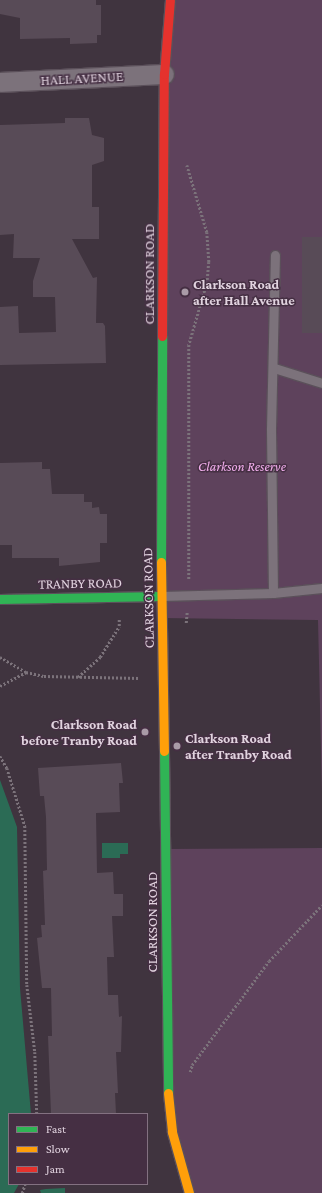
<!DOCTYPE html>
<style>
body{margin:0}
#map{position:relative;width:322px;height:1193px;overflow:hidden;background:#40343f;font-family:"Crimson Pro",serif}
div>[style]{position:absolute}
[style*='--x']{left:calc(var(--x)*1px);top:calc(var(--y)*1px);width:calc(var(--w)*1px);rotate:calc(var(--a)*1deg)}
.green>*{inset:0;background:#5e425c}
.water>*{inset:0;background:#2b6b55}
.building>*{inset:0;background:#584b57;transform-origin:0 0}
.path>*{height:2.5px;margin-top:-1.25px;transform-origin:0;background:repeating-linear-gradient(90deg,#7c737b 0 2px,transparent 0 4px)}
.roads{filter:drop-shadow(1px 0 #5b505a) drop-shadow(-1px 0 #5b505a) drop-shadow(0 1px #5b505a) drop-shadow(0 -1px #5b505a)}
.lane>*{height:9px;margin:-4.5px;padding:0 4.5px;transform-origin:4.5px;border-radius:4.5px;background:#7c727b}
.street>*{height:19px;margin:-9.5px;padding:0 9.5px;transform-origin:9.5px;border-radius:9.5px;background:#7c727b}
.fast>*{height:9px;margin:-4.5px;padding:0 4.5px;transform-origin:4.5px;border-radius:4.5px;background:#30b455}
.slow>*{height:9px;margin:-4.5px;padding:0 4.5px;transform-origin:4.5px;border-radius:4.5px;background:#ff9f0a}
.jam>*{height:9px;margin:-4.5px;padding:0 4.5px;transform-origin:4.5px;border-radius:4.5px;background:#e5322d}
.dots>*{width:11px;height:11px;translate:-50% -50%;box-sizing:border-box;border:2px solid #452f43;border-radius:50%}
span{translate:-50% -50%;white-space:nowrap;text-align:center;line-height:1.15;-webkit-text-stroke:3px #452f43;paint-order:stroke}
.street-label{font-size:14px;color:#e1d3df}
.poi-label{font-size:14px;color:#e1d3df;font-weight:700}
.left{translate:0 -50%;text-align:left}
.right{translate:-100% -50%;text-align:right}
.park-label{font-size:14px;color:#f3afee;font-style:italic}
.legend{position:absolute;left:8px;top:1113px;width:140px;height:72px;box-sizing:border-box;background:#452f43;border:1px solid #837181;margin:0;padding:5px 7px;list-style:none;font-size:12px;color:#e1d3df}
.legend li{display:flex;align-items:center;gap:8px;height:20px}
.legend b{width:20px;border:1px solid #837181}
</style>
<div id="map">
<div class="green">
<i style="clip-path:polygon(170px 0,322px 0,322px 793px,318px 620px,162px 618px)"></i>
<i style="clip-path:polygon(322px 848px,322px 1193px,192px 1193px,175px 1131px,166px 849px)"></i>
</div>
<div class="water">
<i style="clip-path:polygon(0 780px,17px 827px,20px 988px,31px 1114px,9px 1114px,9px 1184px,19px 1184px,14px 1193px,0 1193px)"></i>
<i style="clip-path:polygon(102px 843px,128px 843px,128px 854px,120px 854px,120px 858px,102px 858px)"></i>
<i style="clip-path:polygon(65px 1188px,65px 1193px,41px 1193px,40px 1190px,46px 1189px)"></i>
</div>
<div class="building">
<i style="clip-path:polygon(0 0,96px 0,96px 5px,101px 5px,101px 35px,97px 35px,97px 43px,70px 44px,70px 38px,20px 39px,20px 18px,0 14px)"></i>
<i style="clip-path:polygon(65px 118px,89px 118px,92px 135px,104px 138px,104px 161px,92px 165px,92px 207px,99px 207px,99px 239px,72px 239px,93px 278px,97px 277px,96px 323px,103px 323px,105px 326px,106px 363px,0 365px,0 307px,18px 306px,19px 333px,56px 332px,55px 297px,33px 297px,33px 281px,40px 258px,13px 258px,14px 234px,0 235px,0 125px,65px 123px)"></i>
<i style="left:302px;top:237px;width:20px;height:96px"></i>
<i style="clip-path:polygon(42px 462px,42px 469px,50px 469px,52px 494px,84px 494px,84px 502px,92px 502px,92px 508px,99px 507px,100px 514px,107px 514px,107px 543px,100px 543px,100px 562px,59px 566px,59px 558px,12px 558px,12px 545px,0 545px,0 463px)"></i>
<i style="clip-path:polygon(121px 763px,123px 783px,119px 783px,120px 812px,96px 813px,97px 873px,113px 872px,114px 894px,123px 894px,123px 916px,112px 916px,114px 957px,107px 957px,108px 995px,118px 995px,119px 1017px,122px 1016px,121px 1052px,116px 1052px,118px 1093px,115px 1093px,116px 1114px,51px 1114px,48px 1036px,52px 1036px,51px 988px,42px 988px,37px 938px,42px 937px,41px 925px,45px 925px,43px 871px,47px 870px,46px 817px,44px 796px,40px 796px,38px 768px)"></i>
</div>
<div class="path">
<i style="--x:187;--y:165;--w:70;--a:73.4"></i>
<i style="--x:207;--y:232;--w:30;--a:86"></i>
<i style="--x:209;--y:262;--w:21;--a:95"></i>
<i style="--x:207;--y:283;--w:65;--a:106.2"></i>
<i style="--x:189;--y:345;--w:234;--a:90"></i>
<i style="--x:186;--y:623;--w:11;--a:-85"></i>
<i style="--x:0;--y:657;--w:30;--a:30"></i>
<i style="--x:78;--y:677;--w:30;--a:-42"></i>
<i style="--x:100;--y:657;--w:36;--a:-58"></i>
<i style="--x:119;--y:626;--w:7;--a:-90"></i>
<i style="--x:0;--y:686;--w:30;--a:-28"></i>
<i style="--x:26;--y:672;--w:18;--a:13"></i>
<i style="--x:44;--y:676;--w:96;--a:1.2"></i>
<i style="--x:0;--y:756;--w:14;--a:60"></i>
<i style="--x:7;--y:768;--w:61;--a:72.8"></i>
<i style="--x:25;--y:826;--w:159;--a:89.3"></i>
<i style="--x:27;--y:985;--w:67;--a:83.2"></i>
<i style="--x:35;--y:1052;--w:62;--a:88.2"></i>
<i style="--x:190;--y:1072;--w:7;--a:-74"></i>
<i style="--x:192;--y:1065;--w:129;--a:-53.5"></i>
<i style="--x:269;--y:961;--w:77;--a:-46.6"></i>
<i style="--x:22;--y:1193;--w:9;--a:-72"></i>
</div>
<div class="roads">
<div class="lane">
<i style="--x:274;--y:368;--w:50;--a:17.4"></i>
<i style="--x:273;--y:593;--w:49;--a:-5.8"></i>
<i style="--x:161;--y:596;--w:112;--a:-1.5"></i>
<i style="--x:273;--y:593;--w:164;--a:-90.7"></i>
<i style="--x:271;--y:429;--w:174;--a:-88.7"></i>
</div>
<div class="street">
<i style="--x:0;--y:82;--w:164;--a:-2.8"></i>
</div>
<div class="fast">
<i style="--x:161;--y:562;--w:226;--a:-89.7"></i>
<i style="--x:0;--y:599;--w:161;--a:-1.1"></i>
<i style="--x:164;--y:751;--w:342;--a:89.3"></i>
</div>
<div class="slow">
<i style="--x:161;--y:562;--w:189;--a:89.1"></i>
<i style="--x:168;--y:1093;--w:39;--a:84"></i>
<i style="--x:172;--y:1132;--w:63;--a:74.4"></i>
</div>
<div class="jam">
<i style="--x:162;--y:336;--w:262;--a:-89.6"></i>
<i style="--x:164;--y:74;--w:74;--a:-85.4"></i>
</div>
</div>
<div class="dots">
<i style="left:185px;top:292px;background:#a99ba7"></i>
<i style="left:145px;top:732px;background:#a99ba7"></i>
<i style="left:177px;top:746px;background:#a99ba7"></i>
</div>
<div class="street-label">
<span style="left:82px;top:78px;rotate:-3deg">HALL AVENUE</span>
<span style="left:149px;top:274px;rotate:-90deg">CLARKSON ROAD</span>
<span style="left:80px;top:583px;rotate:-1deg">TRANBY ROAD</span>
<span style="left:148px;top:598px;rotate:-91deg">CLARKSON ROAD</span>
<span style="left:152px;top:922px;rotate:-90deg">CLARKSON ROAD</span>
</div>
<div class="poi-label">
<span class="left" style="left:193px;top:292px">Clarkson Road<br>after Hall Avenue</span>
<span class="right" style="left:137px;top:732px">Clarkson Road<br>before Tranby Road</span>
<span class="left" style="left:185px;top:746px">Clarkson Road<br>after Tranby Road</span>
</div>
<div class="park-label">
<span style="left:242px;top:466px">Clarkson Reserve</span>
</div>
<ul class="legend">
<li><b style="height:5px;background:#30b455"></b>Fast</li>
<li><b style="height:5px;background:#ff9f0a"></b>Slow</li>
<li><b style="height:5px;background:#e5322d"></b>Jam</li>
</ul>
</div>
